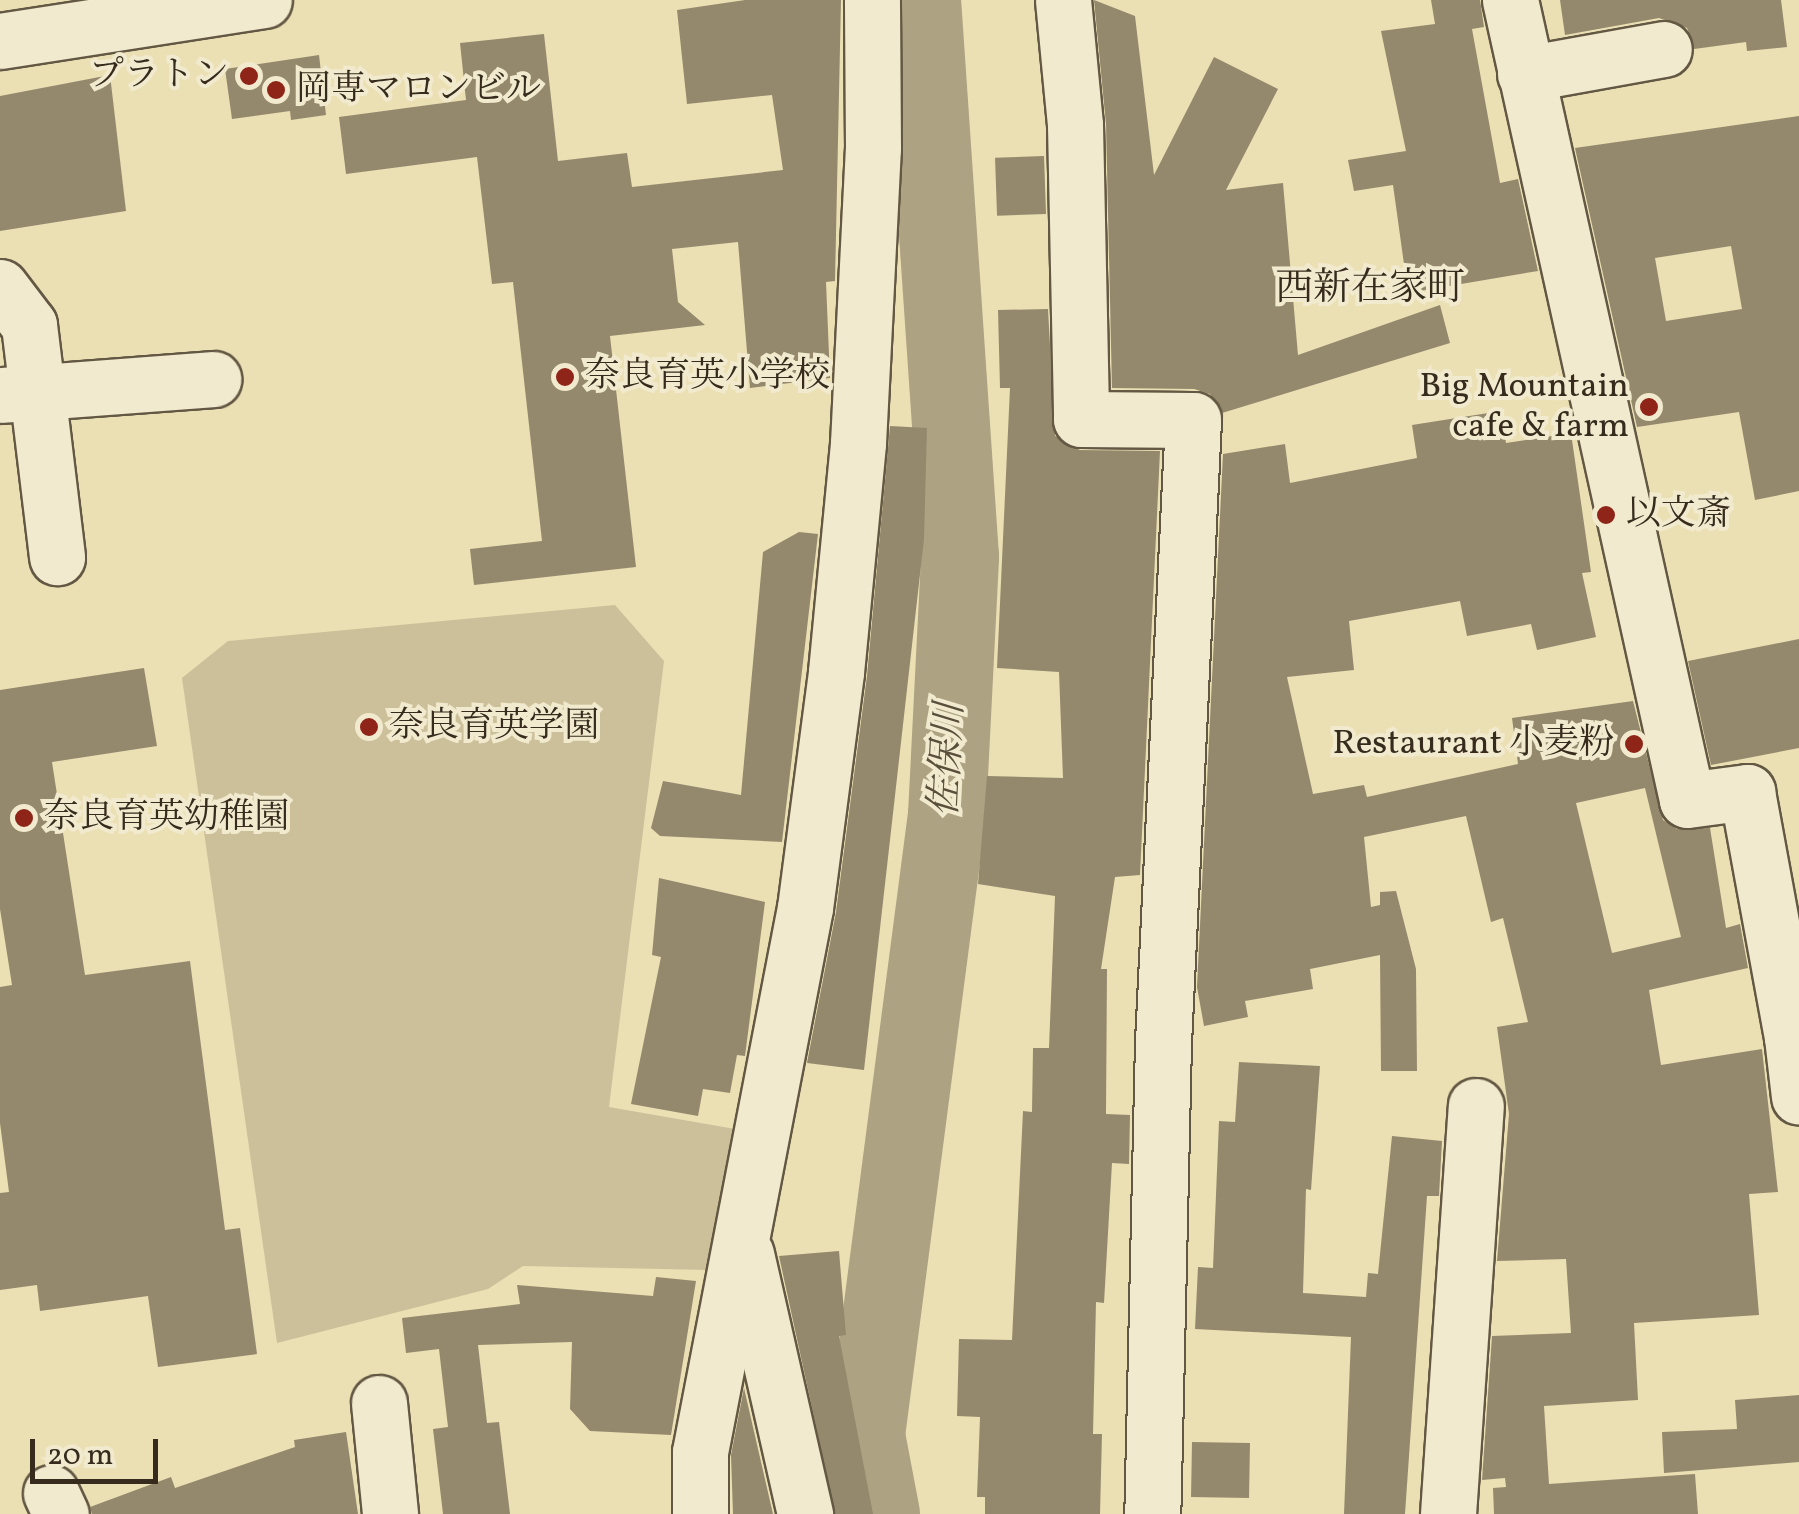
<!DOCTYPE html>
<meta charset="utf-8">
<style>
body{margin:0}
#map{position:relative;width:1799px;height:1514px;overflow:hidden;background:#ebdfb4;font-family:Vollkorn,"Noto Serif JP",serif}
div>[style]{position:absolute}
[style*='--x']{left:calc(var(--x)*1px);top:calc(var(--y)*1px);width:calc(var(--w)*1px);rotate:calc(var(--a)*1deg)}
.green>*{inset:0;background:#ccc09a}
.river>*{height:78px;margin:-39px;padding:0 39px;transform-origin:39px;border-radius:39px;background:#ada281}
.building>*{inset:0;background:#94896c;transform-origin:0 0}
.roads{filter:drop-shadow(2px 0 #635843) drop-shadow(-2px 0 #635843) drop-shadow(0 2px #635843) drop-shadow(0 -2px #635843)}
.minor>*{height:55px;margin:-27.5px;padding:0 27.5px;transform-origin:27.5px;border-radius:27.5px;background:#f2eace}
.dots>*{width:28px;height:28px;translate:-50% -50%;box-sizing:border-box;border:5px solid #f2eace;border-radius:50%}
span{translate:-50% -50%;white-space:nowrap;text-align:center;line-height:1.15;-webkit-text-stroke:8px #f2eace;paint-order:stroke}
.poi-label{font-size:35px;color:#362b1d}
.right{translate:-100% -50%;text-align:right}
.left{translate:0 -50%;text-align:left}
.neighbourhood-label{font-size:38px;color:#362b1d}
.water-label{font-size:38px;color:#5a4f3b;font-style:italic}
.scale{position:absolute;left:30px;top:1439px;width:128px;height:45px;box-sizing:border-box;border:5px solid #362b1d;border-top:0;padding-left:12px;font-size:30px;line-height:35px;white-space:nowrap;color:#362b1d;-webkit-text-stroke:8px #f2eace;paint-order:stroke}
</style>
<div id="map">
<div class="green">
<i style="clip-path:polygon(615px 605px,664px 661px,609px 1107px,735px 1129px,708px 1270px,523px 1266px,488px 1289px,277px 1343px,182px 678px,228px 641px)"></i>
</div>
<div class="river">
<i style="--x:881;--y:1514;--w:80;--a:-100.8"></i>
<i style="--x:866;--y:1435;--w:625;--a:-82.56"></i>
<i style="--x:947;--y:815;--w:258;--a:-87.1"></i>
<i style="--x:960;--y:557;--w:558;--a:-93.9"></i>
</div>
<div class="building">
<i style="clip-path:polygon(745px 0,841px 0,835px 281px,826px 282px,830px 378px,750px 388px,738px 242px,672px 249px,678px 302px,705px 325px,610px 336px,636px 567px,474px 585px,470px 549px,542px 541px,513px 282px,492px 284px,477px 157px,346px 174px,339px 117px,466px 100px,460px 43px,544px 34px,558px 161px,627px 153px,632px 187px,783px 170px,772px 95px,687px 104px,677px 10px)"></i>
<i style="clip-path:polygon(1094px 0,1135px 16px,1154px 175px,1214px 57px,1278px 89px,1226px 190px,1283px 183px,1298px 355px,1440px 305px,1450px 343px,1222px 413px,1210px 394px,1194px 389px,1112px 388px,1106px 124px)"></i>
<i style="clip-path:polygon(1431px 0,1480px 0,1484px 27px,1472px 29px,1500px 183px,1518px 179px,1538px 271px,1408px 293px,1393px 185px,1354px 191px,1348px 160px,1406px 151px,1381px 31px,1435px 24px)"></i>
<i style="clip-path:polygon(1560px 0,1781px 0,1787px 47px,1747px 51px,1746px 42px,1694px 49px,1687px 28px,1659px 18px,1565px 35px)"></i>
<i style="clip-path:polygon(319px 55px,326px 115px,291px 120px,290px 111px,232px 119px,225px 69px)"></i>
<i style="clip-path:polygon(110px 75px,126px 211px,0 231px,0 96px)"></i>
<i style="clip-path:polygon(evenodd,1799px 116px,1799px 491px,1755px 500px,1739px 412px,1637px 427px,1575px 148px,1799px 116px,1731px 246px,1742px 309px,1666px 321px,1655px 258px,1731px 246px)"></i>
<i style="left:1044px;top:156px;width:58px;height:49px;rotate:88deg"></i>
<i style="clip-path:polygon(1048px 309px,1055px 436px,1080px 450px,1160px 451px,1140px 875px,1115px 877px,1101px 969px,1107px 969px,1106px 1114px,1130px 1115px,1129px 1164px,1112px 1163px,1104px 1303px,1096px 1302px,1093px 1434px,1102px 1434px,1100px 1514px,985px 1514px,985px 1497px,977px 1497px,980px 1417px,957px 1416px,959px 1339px,1012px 1340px,1023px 1111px,1032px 1112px,1033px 1048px,1049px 1048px,1055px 896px,978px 884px,987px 776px,1063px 778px,1059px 672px,997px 668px,1010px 388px,1000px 388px,998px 310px)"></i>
<i style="clip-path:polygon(evenodd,1501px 411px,1506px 443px,1571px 433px,1591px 572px,1582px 573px,1596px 637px,1537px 650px,1531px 624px,1467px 636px,1460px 601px,1349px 621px,1354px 670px,1287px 677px,1313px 794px,1364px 785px,1367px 797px,1518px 764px,1512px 718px,1633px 701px,1663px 820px,1677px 829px,1710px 828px,1726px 928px,1740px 924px,1748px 968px,1649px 990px,1661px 1065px,1762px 1049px,1778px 1192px,1749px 1194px,1759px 1315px,1634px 1323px,1638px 1400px,1544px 1406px,1549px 1484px,1695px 1474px,1698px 1514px,1494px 1514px,1493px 1488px,1506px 1487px,1505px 1478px,1482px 1480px,1492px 1336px,1571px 1333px,1566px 1259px,1497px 1261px,1509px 1114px,1497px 1027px,1528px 1022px,1503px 918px,1491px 922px,1466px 816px,1364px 837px,1371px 907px,1380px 905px,1380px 892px,1396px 891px,1416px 969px,1417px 1071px,1381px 1071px,1380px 955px,1310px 969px,1313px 989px,1245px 1001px,1248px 1017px,1204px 1026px,1197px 987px,1223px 454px,1285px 444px,1290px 483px,1417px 458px,1412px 425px,1501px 411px,1645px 788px,1681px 937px,1612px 953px,1576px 803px,1645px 788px)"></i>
<i style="clip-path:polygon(890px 426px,927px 428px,924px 539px,864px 1070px,807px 1063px,836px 912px,867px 676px)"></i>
<i style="clip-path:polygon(799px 532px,818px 534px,782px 842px,660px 836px,651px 828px,663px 781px,741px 795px,763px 552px)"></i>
<i style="clip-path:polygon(1799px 639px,1799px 748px,1711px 765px,1688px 661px)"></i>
<i style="clip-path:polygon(144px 668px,157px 746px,52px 762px,85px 975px,190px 961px,225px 1230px,240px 1228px,257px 1354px,158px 1367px,148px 1296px,40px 1311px,37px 1285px,0 1290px,0 1193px,9px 1192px,0 1123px,0 987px,12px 985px,0 909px,0 690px)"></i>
<i style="clip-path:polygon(659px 878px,765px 902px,745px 1056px,737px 1055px,730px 1093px,703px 1089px,698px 1116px,631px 1104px,661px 957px,652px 955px)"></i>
<i style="clip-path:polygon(1239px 1062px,1320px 1066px,1311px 1190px,1306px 1189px,1303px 1293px,1366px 1297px,1368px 1273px,1378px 1274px,1392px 1136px,1442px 1141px,1439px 1196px,1427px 1196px,1405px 1514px,1344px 1514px,1351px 1337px,1195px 1329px,1198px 1267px,1213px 1268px,1219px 1121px,1235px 1122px)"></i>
<i style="clip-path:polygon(839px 1251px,846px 1335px,839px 1336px,873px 1514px,835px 1514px,779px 1256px)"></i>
<i style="clip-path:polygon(656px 1277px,696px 1281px,671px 1435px,590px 1431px,570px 1409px,572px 1342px,478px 1345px,487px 1423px,499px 1422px,510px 1514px,443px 1514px,433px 1429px,448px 1427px,439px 1349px,406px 1353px,402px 1318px,520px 1304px,517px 1285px,653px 1296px)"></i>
<i style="clip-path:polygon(744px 1388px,773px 1514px,733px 1514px,731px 1455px)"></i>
<i style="clip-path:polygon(1799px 1395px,1799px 1462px,1664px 1473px,1662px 1432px,1737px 1429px,1735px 1400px)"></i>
<i style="clip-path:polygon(346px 1432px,358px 1514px,92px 1514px,90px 1507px,171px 1477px,175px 1488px,295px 1447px,294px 1440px)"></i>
<i style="left:1192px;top:1442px;width:58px;height:55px;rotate:1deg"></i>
</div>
<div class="roads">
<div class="minor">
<i style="--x:1063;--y:0;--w:126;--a:84.5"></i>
<i style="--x:1075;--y:125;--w:294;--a:88.8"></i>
<i style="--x:1081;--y:419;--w:112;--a:0.5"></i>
<i style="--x:1193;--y:420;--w:623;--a:92.76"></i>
<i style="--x:1163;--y:1042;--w:472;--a:91.3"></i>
<i style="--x:1510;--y:0;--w:819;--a:77.52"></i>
<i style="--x:1687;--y:800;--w:61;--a:-7.6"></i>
<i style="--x:1747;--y:792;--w:249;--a:79.6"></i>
<i style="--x:1792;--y:1037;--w:7;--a:-8"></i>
<i style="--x:0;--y:41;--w:267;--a:-8.8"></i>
<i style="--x:1525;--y:74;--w:141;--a:-10.2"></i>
<i style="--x:0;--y:287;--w:48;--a:52.7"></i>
<i style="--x:29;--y:325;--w:234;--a:83.1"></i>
<i style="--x:1;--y:395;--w:213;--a:-4.3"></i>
<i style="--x:1792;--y:1037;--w:60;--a:83.3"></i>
<i style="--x:746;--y:1254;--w:267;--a:77.2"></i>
<i style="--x:379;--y:1403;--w:112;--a:84.3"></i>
<i style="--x:51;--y:1493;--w:23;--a:65"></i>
<i style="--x:700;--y:1514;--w:62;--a:-90"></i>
<i style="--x:700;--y:1452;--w:554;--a:-79.08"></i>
<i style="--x:805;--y:908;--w:238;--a:-82.5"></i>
<i style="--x:836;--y:672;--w:230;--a:-84.5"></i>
<i style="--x:858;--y:443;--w:295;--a:-87.1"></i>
<i style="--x:873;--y:148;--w:148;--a:-90.4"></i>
<i style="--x:1448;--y:1514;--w:409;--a:-86.1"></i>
</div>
</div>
<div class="dots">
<i style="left:249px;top:76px;background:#8f2418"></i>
<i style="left:276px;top:90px;background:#8f2418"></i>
<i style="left:565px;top:377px;background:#8f2418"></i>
<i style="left:1649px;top:407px;background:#8f2418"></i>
<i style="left:1606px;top:515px;background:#8f2418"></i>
<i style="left:369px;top:727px;background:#8f2418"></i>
<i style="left:1634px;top:744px;background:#8f2418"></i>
<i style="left:24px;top:818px;background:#8f2418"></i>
</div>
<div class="poi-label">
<span class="right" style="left:229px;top:76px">プラトン</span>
<span class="left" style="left:296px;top:90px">岡専マロンビル</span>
<span class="left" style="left:585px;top:377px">奈良育英小学校</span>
<span class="right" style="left:1629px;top:407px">Big Mountain<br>cafe &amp; farm</span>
<span class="left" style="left:1626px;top:515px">以文斎</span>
<span class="left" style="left:389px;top:727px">奈良育英学園</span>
<span class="right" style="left:1614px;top:744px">Restaurant 小麦粉</span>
<span class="left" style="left:44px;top:818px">奈良育英幼稚園</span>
</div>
<div class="neighbourhood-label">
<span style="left:1370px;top:290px">西新在家町</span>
</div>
<div class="water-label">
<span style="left:949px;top:760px;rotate:-87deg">佐保川</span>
</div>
<div class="scale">20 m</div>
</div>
